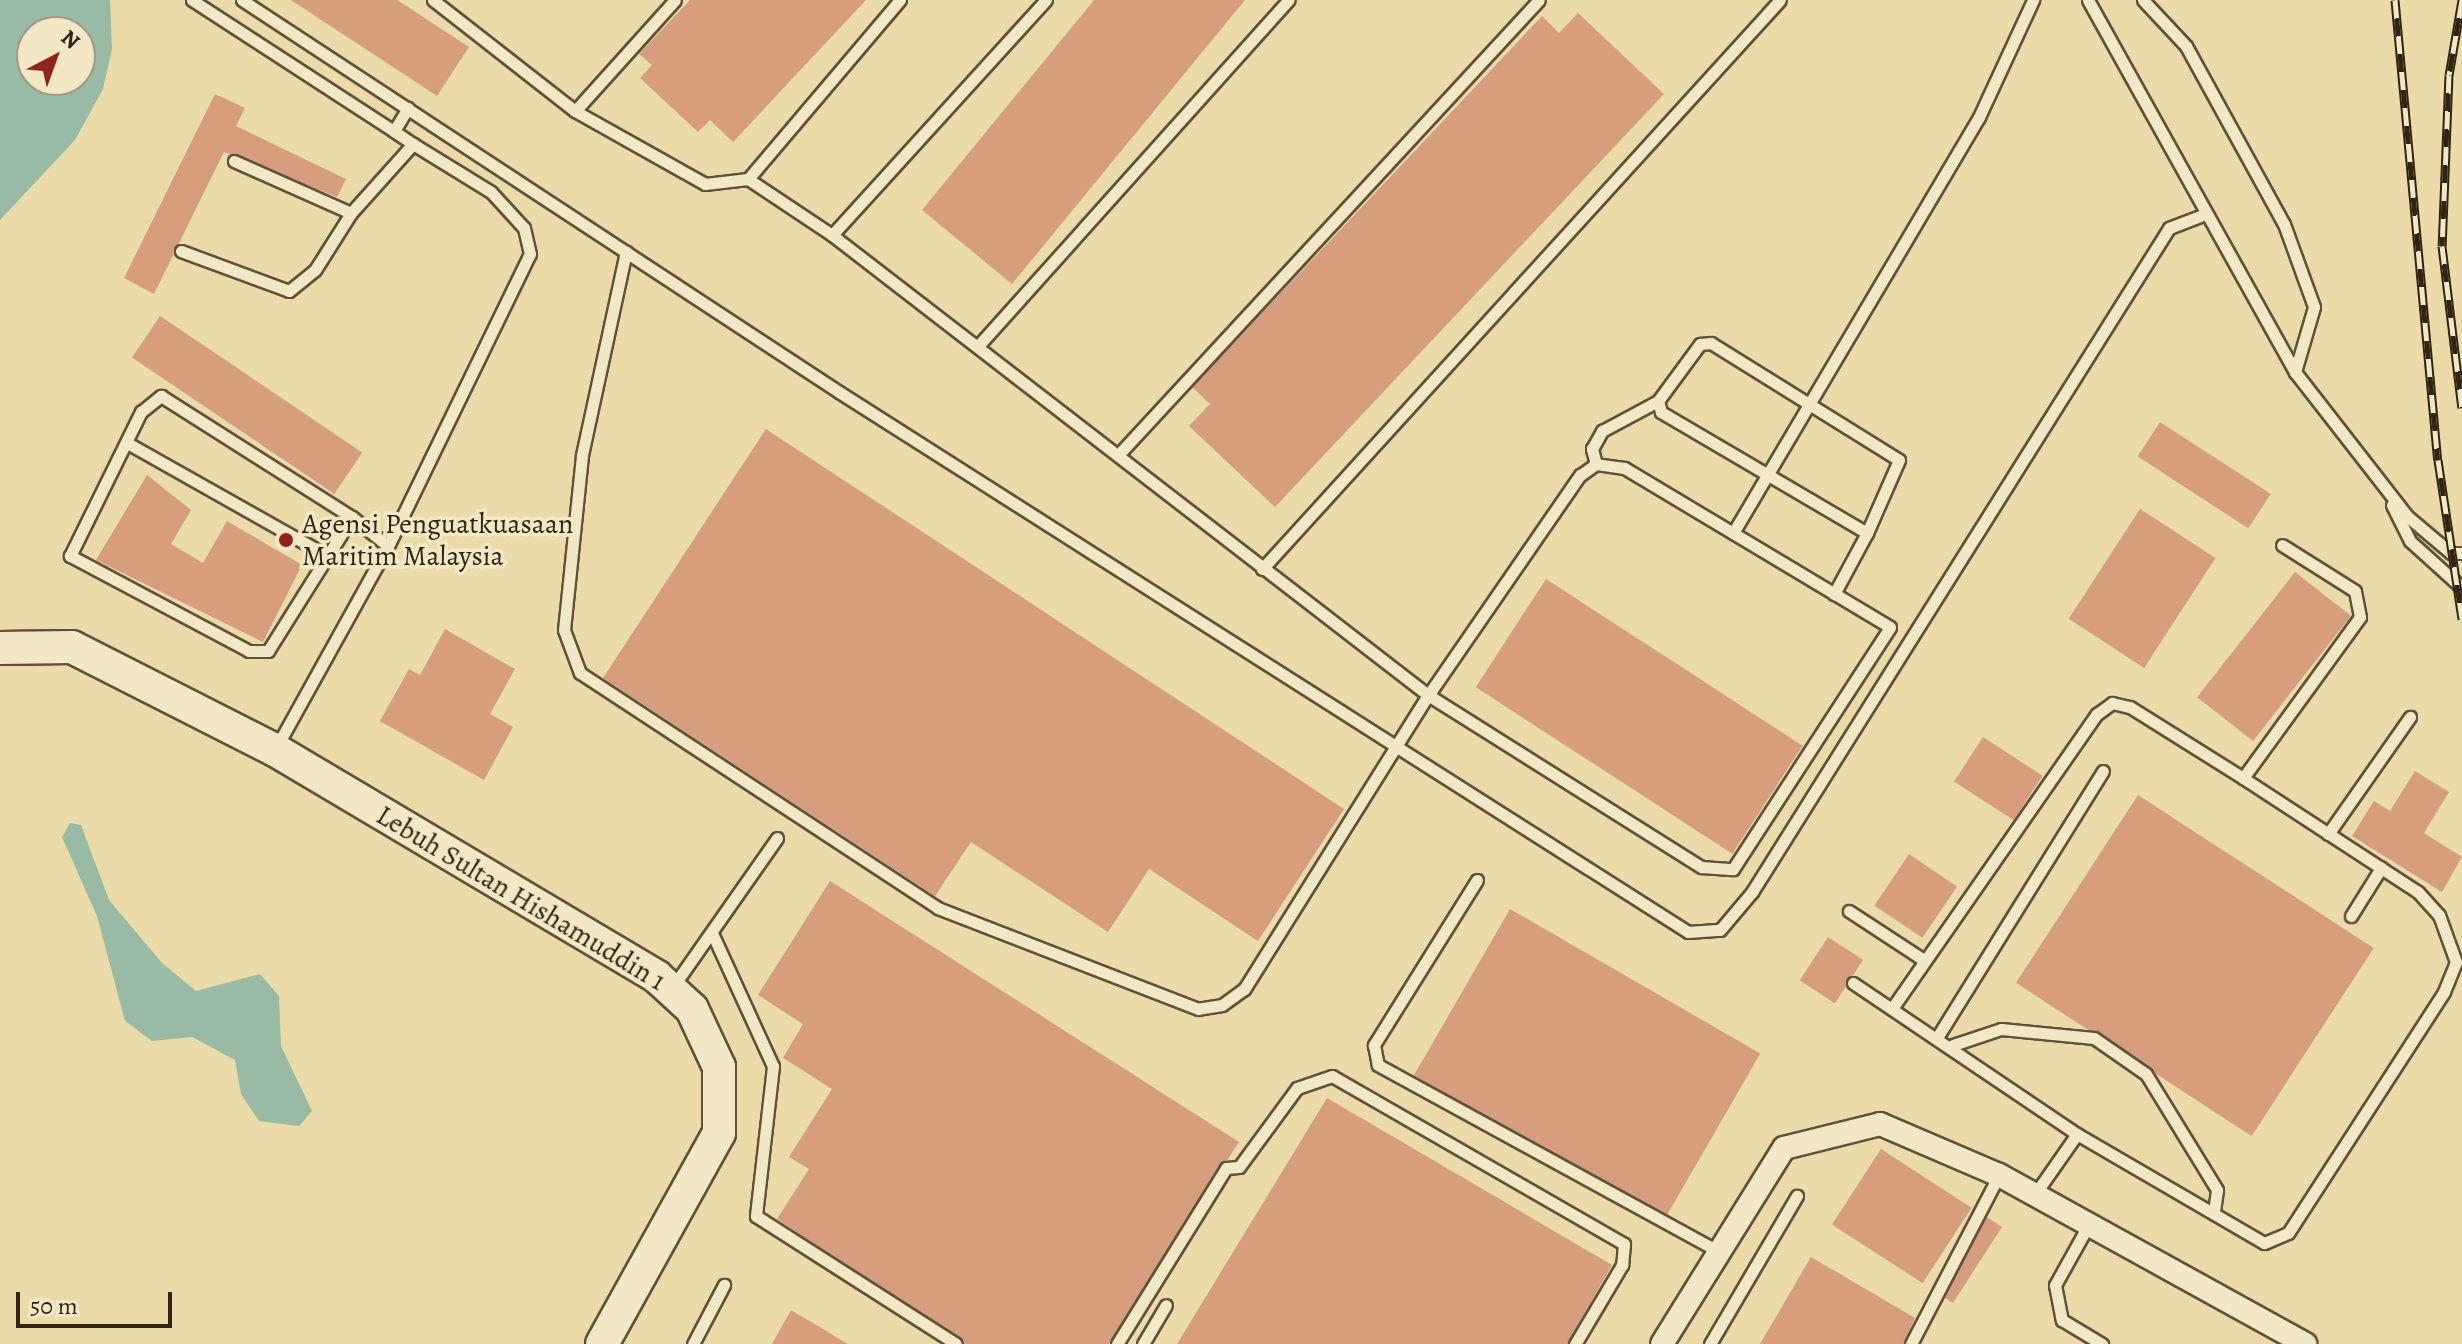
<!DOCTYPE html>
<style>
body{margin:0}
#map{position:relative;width:2462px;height:1344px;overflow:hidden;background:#ebdba8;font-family:Alegreya,serif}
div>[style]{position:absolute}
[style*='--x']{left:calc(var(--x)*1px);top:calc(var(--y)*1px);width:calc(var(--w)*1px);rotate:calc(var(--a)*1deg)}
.water>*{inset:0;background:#99bba5}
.building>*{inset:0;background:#d69e7c;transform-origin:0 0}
.roads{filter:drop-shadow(2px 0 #60523a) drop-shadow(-2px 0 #60523a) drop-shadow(0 2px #60523a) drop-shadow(0 -2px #60523a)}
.lane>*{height:11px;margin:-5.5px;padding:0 5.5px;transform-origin:5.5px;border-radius:5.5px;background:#f2e8c6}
.street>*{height:22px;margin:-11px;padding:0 11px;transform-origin:11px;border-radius:11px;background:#f2e8c6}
.secondary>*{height:32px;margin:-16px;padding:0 16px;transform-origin:16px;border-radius:16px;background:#f2e8c6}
.rail>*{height:9px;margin-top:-4.5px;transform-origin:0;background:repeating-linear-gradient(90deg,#f2e8c6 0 18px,#312415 0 36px);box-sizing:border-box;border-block:2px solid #312415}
.dots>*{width:22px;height:22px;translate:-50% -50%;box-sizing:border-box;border:4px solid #f2e8c6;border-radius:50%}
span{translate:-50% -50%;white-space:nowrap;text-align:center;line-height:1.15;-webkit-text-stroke:7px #f2e8c6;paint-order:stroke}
.poi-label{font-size:28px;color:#312415}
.left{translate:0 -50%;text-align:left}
.street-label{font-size:28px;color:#312415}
.north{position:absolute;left:16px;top:16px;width:80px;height:80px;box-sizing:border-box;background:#f2e8c6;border:2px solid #a59a7f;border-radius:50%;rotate:41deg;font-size:22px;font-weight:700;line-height:32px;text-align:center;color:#312415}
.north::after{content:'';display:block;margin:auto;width:28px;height:36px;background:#8f2418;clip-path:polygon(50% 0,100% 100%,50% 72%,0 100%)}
.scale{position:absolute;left:16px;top:1292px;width:156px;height:36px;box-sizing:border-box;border:4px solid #312415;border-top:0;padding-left:10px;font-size:24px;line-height:28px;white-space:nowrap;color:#312415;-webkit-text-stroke:6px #f2e8c6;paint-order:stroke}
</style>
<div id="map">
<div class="water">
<i style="clip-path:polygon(evenodd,0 0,110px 0,112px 49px,103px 89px,75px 140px,0 220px,0 0,80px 32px,80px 80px,32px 80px,32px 32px,80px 32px)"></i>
<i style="clip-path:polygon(70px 823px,81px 825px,109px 900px,162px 963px,196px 991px,260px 974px,279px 996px,281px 1046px,312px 1111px,299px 1126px,259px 1121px,241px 1094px,235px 1060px,192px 1037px,152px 1041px,125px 1021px,97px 916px,62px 837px)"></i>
</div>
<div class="building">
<i style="clip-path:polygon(291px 0,397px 0,469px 47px,437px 96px)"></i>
<i style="clip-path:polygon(690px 0,866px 0,733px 142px,710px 120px,698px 132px,640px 78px,652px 65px,639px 54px)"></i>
<i style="clip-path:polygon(1094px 0,1245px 0,1012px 284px,922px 210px)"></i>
<i style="clip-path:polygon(1578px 13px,1664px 94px,1275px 507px,1189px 426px,1210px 404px,1192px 387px,1542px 16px,1559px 33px)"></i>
<i style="clip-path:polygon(215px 94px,245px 108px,236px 126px,346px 179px,337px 197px,224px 152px,154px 294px,124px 278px)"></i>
<i style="left:160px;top:316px;width:244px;height:50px;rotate:34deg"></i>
<i style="left:2160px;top:422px;width:132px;height:41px;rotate:33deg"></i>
<i style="clip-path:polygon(766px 429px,1344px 809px,1258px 941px,1149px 869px,1108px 932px,971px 842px,935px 896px,603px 678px)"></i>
<i style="clip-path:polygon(147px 475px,191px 510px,171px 544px,203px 563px,227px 521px,302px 565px,263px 642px,96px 560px)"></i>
<i style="left:2140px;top:509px;width:90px;height:131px;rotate:33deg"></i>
<i style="left:2295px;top:572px;width:71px;height:159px;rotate:38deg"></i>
<i style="left:1546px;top:579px;width:306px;height:129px;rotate:33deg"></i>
<i style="clip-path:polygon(445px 629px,515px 669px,490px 714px,513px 727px,484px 780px,380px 721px,409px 669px,420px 675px)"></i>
<i style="left:1983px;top:737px;width:71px;height:53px;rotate:33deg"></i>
<i style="clip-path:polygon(2415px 771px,2449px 792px,2424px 833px,2462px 857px,2442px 892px,2352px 836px,2374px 801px,2390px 811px)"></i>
<i style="left:2138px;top:795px;width:281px;height:224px;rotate:33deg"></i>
<i style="left:1909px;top:854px;width:58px;height:62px;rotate:34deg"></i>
<i style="clip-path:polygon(830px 881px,1239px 1142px,1109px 1344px,964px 1344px,777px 1219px,809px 1169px,789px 1157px,832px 1089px,783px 1058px,803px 1024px,758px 995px)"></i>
<i style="left:1510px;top:909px;width:289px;height:192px;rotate:30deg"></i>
<i style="left:1828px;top:937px;width:42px;height:52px;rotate:33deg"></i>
<i style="clip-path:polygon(1327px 1098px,1612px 1265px,1567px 1344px,1177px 1344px)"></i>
<i style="left:1881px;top:1149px;width:108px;height:90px;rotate:33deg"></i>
<i style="clip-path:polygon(1986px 1217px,2002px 1227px,1953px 1303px,1945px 1298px)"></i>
<i style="clip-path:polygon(1811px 1257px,1915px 1318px,1903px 1344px,1760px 1344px)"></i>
<i style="clip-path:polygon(791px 1310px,848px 1344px,772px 1344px)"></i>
</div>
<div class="roads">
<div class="lane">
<i style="--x:192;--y:0;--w:241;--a:33"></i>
<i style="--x:394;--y:131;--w:27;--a:-59"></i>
<i style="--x:242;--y:0;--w:714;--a:33.29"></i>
<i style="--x:839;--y:392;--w:1006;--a:32.46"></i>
<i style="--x:1688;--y:932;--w:32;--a:-4"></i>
<i style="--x:1720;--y:930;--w:50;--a:-49.9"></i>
<i style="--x:1752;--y:892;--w:784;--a:-57.87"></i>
<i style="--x:2169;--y:228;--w:40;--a:-21"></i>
<i style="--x:433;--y:0;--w:180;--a:38"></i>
<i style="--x:575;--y:111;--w:149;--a:29.3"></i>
<i style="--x:705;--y:184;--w:43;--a:-6.6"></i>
<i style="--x:748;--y:179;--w:101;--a:33.7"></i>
<i style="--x:832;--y:235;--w:753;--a:37.66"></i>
<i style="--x:1428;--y:695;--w:323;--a:32.2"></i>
<i style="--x:1701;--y:867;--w:32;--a:4"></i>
<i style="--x:1733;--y:869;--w:288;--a:-57"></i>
<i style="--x:1890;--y:627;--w:310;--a:-149.1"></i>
<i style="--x:1624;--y:468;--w:28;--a:-172"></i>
<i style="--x:1596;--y:464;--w:19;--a:145"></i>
<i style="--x:1580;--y:475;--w:267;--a:124.6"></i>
<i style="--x:1428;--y:695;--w:347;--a:122"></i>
<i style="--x:1244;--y:989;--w:27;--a:144"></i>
<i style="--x:1222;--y:1005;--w:24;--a:171"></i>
<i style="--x:1198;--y:1009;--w:279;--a:-158.8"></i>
<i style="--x:938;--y:908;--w:428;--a:-146.7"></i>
<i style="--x:580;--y:673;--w:46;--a:-110.4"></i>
<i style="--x:564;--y:630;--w:176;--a:-84.1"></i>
<i style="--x:582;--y:455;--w:208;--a:-77.8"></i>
<i style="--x:2088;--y:0;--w:426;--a:60.9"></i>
<i style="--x:2295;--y:372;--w:182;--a:52.1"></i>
<i style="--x:2407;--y:516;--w:57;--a:40.1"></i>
<i style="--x:2451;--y:553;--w:11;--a:0"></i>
<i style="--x:2143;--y:0;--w:63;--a:46.9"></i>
<i style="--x:2186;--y:46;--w:203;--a:61.2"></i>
<i style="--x:2284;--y:224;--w:88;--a:70.1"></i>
<i style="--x:2314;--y:307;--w:68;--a:106.3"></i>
<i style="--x:575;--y:111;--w:149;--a:-48"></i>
<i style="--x:234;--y:161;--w:128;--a:24"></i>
<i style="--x:351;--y:213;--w:93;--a:-48.1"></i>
<i style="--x:413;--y:144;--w:23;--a:-146"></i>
<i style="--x:748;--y:179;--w:235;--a:-49.7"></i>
<i style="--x:832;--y:235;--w:318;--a:-47.7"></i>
<i style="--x:181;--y:251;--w:115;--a:20.3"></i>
<i style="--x:289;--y:291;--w:33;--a:-39"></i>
<i style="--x:315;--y:270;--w:67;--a:-57.7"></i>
<i style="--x:1711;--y:343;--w:221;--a:31.9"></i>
<i style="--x:1899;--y:460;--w:80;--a:113.7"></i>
<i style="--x:1867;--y:533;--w:239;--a:-149.6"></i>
<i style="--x:1661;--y:412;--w:11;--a:-105"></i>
<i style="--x:1658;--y:401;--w:71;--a:-53.6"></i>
<i style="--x:1700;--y:344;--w:11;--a:-5"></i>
<i style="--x:978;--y:346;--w:465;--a:-48.1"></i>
<i style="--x:129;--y:444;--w:228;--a:29.4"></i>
<i style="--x:1119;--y:454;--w:618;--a:-47.23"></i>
<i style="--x:1596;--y:464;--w:16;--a:-105"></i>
<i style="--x:1592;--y:449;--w:21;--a:-61"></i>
<i style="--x:1602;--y:431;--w:64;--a:-28.2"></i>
<i style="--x:2392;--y:505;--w:40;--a:63.4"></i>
<i style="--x:2410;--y:541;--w:70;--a:42.1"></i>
<i style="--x:352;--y:517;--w:158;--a:122.1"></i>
<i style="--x:268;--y:651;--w:19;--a:180"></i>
<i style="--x:249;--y:651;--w:203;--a:-152"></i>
<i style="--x:70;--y:556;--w:161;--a:-63.8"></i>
<i style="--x:141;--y:412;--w:26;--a:-39"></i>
<i style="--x:161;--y:396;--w:226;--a:32.4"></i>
<i style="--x:352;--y:517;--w:46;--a:38.9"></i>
<i style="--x:1733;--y:533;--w:483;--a:-59.4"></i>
<i style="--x:1979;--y:117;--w:129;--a:-65.2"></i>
<i style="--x:1262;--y:569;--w:769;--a:-47.69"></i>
<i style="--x:1834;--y:594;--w:69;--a:-61.6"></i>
<i style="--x:277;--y:746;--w:229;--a:-61"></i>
<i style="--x:388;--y:546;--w:325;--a:-64.1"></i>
<i style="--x:530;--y:254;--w:27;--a:-103"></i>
<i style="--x:524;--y:228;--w:49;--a:-132.5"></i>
<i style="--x:491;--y:192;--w:92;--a:-148.4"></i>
<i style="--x:2243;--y:778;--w:199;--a:-54"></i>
<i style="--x:2360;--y:617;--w:26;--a:-101"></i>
<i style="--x:2355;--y:591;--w:86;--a:-147.8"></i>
<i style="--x:2328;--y:834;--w:143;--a:-55"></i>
<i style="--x:1477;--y:880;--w:195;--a:122"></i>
<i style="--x:1374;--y:1045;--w:20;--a:79"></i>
<i style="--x:1378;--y:1065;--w:385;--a:28.7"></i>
<i style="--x:1849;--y:911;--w:90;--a:33.2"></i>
<i style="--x:2351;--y:916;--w:57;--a:-58"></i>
<i style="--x:712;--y:933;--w:146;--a:65.4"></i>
<i style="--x:773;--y:1066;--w:151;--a:96.5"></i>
<i style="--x:756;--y:1216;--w:237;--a:32.6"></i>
<i style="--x:1853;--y:983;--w:270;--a:34"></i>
<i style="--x:672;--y:988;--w:183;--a:-55"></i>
<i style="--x:1893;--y:1007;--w:357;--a:-55.2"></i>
<i style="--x:2097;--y:714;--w:19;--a:-36"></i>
<i style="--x:2112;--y:703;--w:18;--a:13"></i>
<i style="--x:2130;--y:707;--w:133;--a:32.1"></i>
<i style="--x:2243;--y:778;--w:209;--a:33.1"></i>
<i style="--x:2418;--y:892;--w:31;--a:48"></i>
<i style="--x:2439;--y:915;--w:50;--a:70.1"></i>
<i style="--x:2456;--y:962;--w:32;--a:112"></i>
<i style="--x:2444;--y:992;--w:287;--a:122.9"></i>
<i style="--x:2288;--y:1233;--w:26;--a:157"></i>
<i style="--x:2264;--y:1243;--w:216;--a:-149.8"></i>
<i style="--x:2077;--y:1134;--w:73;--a:125"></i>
<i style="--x:1938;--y:1036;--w:312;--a:-58.1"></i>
<i style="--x:1953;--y:1045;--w:51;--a:-18.4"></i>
<i style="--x:2001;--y:1029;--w:93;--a:5.5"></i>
<i style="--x:2094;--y:1038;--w:63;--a:34.7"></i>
<i style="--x:2146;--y:1074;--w:136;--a:58.5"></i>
<i style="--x:2217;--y:1190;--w:22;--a:98"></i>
<i style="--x:2089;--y:1224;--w:70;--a:119.1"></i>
<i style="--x:2055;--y:1285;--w:36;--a:79"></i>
<i style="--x:2062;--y:1320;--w:47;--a:31"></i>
<i style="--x:693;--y:1344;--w:67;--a:-62.3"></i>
<i style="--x:1117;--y:1344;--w:207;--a:-58.2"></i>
<i style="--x:1226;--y:1168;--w:13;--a:-4"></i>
<i style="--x:1239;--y:1167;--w:98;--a:-53.7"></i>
<i style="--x:1297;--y:1088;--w:37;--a:-19"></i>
<i style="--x:1332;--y:1076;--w:337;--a:29.9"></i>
<i style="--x:1624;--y:1244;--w:21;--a:95"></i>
<i style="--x:1622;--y:1265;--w:92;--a:120.7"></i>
<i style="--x:1143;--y:1344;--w:45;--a:-59.5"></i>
<i style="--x:1710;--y:1344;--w:172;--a:-59.6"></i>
<i style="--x:1911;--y:1344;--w:191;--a:-62.5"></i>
</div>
<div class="street">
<i style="--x:1662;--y:1344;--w:231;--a:-58.1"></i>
<i style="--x:1784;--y:1148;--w:99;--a:-14"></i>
<i style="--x:1880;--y:1124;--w:129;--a:23.2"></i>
<i style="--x:1999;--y:1175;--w:350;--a:28.9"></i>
</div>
<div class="secondary">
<i style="--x:0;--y:648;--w:72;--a:-0.8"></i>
<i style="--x:72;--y:647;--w:228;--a:26.9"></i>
<i style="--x:275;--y:750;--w:444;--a:30.7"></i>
<i style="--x:657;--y:977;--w:47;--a:42.4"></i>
<i style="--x:692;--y:1009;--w:64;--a:65"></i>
<i style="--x:719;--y:1067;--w:66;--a:90"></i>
<i style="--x:719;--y:1133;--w:241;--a:119"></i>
</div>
</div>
<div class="rail">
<i style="--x:2395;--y:0;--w:462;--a:84.7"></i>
<i style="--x:2438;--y:460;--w:161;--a:81.4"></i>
<i style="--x:2462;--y:0;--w:76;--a:99.8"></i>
<i style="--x:2449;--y:75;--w:171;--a:92.3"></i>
<i style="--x:2442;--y:246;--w:163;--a:83"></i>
</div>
<div class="dots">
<i style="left:286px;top:540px;background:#8f2418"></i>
</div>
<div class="poi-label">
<span class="left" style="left:302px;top:540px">Agensi Penguatkuasaan<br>Maritim Malaysia</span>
</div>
<div class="street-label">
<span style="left:521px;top:898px;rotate:31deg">Lebuh Sultan Hishamuddin 1</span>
</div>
<div class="north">N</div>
<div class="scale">50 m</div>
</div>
